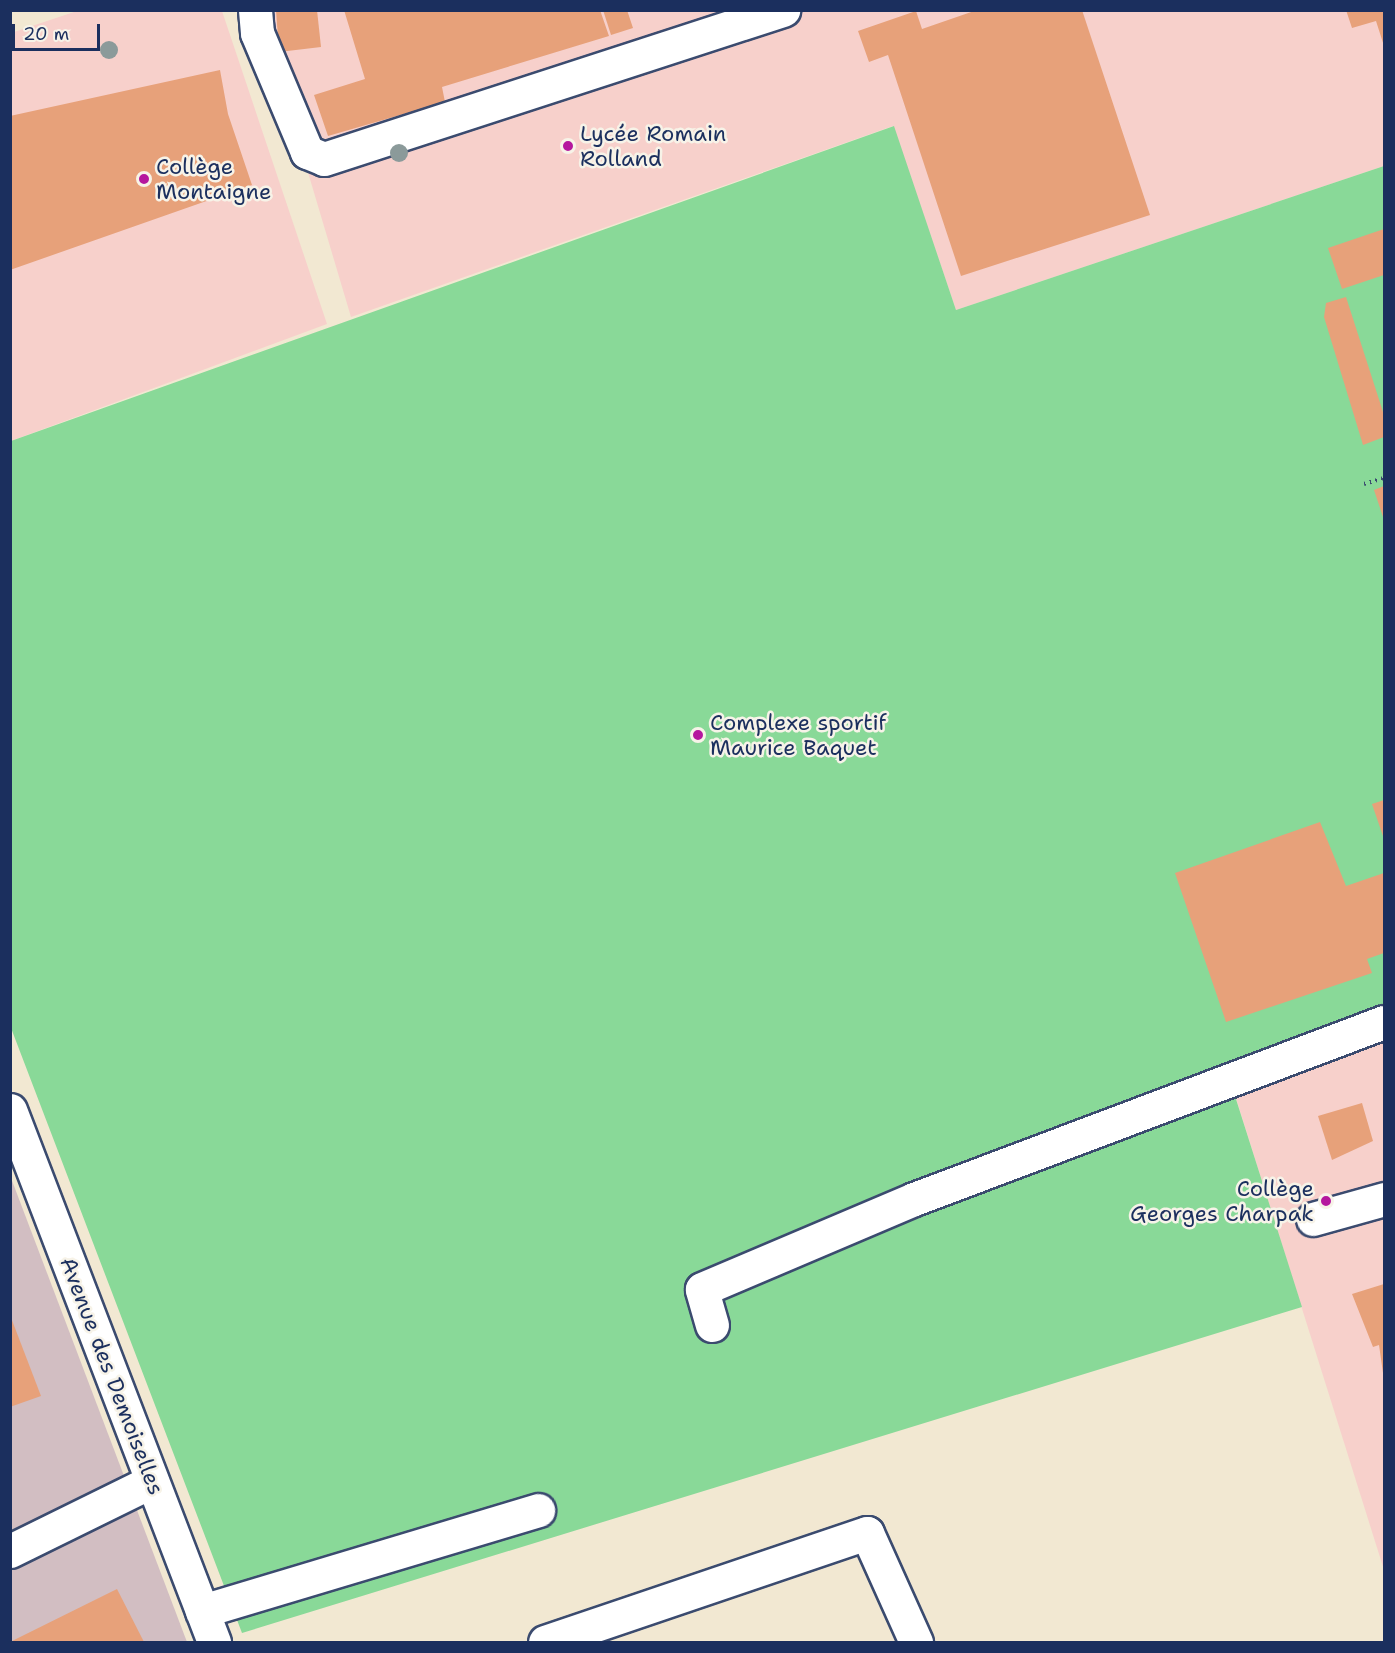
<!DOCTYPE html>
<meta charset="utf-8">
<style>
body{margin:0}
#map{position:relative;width:1395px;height:1653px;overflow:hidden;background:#f2e8d2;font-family:"Shantell Sans",sans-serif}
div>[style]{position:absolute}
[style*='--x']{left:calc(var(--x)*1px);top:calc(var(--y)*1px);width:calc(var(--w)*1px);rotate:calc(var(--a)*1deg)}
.built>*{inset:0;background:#f7d0cb}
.industrial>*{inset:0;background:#d2bec2}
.green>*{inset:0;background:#89d998}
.building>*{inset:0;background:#e7a17a}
.path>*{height:4px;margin-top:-2px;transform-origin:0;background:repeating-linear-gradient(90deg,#3b4b6f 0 1.5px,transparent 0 6px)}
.roads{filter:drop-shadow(2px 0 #3b4b6f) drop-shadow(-2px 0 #3b4b6f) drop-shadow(0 2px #3b4b6f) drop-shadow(0 -2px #3b4b6f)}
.minor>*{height:33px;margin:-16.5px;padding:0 16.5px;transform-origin:16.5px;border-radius:16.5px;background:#fff}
.trees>*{width:18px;height:18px;margin:-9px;border-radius:50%;background:#8b9a9a}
.dots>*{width:16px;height:16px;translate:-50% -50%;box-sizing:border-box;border:3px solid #f7f3e8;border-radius:50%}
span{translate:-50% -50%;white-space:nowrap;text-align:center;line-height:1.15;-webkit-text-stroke:5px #f7f3e8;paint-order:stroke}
.poi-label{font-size:22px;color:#1b2f5e}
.left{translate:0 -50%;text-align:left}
.right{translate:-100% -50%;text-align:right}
.street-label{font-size:22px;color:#1b2f5e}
.frame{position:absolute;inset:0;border:12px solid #1b2f5e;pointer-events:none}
.scale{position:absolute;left:12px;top:24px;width:88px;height:27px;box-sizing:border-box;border:3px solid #1b2f5e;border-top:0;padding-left:8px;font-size:18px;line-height:21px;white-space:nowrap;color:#1b2f5e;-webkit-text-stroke:4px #f7f3e8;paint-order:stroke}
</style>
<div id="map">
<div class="built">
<i style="clip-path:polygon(77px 11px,222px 11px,327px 324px,11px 441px,11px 33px)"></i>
<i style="clip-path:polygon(260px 11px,1384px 11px,1384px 166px,956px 310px,893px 126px,351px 317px)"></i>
<i style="clip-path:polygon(1384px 1039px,1384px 1570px,1235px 1095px)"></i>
</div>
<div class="industrial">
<i style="clip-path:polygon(11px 1178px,187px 1642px,11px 1642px)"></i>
</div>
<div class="green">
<i style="clip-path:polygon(894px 126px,956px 310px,1384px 166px,1384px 1039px,1235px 1096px,1302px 1307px,242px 1633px,11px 1028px,11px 441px)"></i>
</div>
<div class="building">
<i style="clip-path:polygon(276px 10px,317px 10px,321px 47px,279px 52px)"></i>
<i style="clip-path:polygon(344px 10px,600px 10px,609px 36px,442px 87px,445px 102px,328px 136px,314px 95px,365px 79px)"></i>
<i style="clip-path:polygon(603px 10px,627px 10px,633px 28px,611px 35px)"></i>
<i style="clip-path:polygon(977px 10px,1082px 10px,1150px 215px,961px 276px,888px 55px,869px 62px,858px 31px,916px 11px,922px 29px)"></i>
<i style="clip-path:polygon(1346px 10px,1384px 10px,1384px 46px,1376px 21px,1352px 28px)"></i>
<i style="clip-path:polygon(220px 70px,228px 114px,252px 185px,10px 270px,10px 116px)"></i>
<i style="clip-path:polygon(1384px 229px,1384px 275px,1342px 289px,1328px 248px)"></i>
<i style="clip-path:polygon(1346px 297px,1384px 415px,1384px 437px,1363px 445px,1324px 317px,1326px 303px)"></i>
<i style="clip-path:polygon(1384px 486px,1384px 520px,1374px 490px)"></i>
<i style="clip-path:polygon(1384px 800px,1384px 839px,1372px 804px)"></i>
<i style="clip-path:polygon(1320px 822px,1346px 886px,1384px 873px,1384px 953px,1367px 959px,1372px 973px,1226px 1022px,1175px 873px)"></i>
<i style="clip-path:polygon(1362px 1103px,1373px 1141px,1332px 1160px,1318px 1116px)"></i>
<i style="clip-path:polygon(1384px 1284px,1384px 1380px,1379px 1345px,1373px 1347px,1352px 1294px)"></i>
<i style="clip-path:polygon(10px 1315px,41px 1396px,10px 1407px)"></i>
<i style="clip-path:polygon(117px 1589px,144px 1642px,10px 1642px)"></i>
</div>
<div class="path">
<i style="--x:1364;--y:484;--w:21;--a:-17"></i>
</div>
<div class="roads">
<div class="minor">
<i style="--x:255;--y:10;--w:23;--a:85"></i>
<i style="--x:257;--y:33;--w:129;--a:67.2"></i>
<i style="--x:307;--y:152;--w:18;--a:22"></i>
<i style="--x:324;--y:159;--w:483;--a:-18"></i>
<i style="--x:10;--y:1110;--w:570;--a:69.02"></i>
<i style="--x:1313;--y:1219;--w:74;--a:-15.7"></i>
<i style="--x:712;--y:1325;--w:37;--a:-106"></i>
<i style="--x:702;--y:1289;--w:230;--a:-23"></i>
<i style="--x:914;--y:1199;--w:502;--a:-20.64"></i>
<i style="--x:10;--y:1551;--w:158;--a:-26.2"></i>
<i style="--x:202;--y:1611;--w:351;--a:-16.7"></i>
<i style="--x:545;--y:1642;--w:340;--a:-18.7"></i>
<i style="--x:867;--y:1533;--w:120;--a:65.8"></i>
</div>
</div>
<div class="trees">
<i style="left:109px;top:50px"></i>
<i style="left:399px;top:153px"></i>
</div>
<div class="dots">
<i style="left:568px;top:146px;background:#b5179e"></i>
<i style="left:144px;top:179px;background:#b5179e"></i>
<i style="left:698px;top:735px;background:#b5179e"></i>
<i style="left:1326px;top:1201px;background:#b5179e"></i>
</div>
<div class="poi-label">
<span class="left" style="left:580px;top:146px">Lycée Romain<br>Rolland</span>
<span class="left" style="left:156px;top:179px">Collège<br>Montaigne</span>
<span class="left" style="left:710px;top:735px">Complexe sportif<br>Maurice Baquet</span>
<span class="right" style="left:1314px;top:1201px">Collège<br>Georges Charpak</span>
</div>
<div class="street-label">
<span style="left:112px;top:1376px;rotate:69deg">Avenue des Demoiselles</span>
</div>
<div class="frame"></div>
<div class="scale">20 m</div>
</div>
